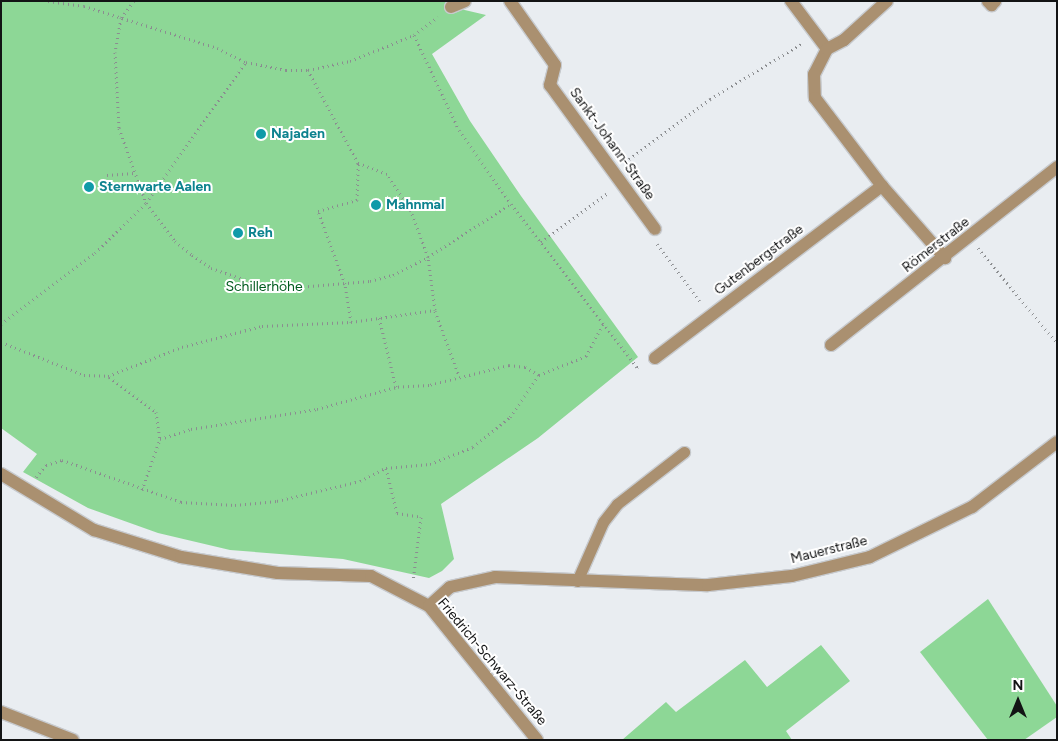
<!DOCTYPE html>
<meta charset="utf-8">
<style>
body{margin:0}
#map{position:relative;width:1058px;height:741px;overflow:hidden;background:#e9edf1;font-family:Figtree,sans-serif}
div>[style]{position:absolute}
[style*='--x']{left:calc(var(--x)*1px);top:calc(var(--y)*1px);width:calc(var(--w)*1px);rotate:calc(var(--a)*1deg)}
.green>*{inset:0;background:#8dd796}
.path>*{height:3px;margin-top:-1.5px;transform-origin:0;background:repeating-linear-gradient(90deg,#8b8d90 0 1px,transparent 0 5px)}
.roads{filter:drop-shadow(1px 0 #c7cace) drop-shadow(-1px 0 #c7cace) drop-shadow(0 1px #c7cace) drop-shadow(0 -1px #c7cace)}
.service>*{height:11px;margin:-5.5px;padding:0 5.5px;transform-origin:5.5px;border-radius:5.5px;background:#aa9070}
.minor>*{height:12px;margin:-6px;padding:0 6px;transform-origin:6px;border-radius:6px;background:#aa9070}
.dots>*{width:14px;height:14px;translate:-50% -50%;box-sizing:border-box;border:2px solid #fff;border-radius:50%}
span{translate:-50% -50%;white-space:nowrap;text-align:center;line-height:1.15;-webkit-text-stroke:4px #fff;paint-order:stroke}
.culture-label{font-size:14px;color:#0d838f;font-weight:700}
.left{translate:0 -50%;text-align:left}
.street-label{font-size:14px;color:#131415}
.park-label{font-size:14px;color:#005b1e}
.frame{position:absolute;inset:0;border:2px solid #131415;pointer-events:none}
.north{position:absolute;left:993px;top:676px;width:50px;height:50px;-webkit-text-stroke:4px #fff;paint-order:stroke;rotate:0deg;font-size:14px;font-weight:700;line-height:20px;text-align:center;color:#131415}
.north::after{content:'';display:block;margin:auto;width:18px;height:22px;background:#131415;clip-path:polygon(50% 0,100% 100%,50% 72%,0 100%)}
</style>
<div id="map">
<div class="green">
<i style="clip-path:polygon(1px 1px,457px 1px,452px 7px,486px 15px,432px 54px,470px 121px,521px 196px,638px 357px,538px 438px,441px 504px,454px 559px,442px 571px,429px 578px,343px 559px,230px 550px,158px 533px,88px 508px,23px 472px,37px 454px,1px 428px)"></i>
<i style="clip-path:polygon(988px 599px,1057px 706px,1057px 717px,1024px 740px,988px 740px,920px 652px)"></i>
<i style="clip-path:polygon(821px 645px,850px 681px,786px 731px,792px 740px,622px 740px,666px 702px,676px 712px,745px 660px,767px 687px)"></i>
</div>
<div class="path">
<i style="--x:48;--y:1;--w:36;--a:8"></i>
<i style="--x:84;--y:6;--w:139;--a:17.5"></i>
<i style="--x:217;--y:48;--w:32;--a:26"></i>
<i style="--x:246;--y:62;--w:41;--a:11.3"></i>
<i style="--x:286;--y:70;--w:22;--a:0"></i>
<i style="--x:308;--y:70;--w:43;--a:-12.1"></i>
<i style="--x:350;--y:61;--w:69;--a:-22.1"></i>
<i style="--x:414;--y:35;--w:30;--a:-37"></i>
<i style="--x:134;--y:1;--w:21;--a:127"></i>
<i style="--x:121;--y:18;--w:35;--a:100"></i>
<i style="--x:115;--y:52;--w:76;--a:87"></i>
<i style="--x:119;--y:128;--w:80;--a:70.2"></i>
<i style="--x:146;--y:203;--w:48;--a:52.7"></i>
<i style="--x:175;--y:241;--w:22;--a:39"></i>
<i style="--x:192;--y:255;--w:23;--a:34"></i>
<i style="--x:211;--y:268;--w:46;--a:18.8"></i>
<i style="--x:255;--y:283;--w:43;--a:5.3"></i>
<i style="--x:298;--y:287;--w:72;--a:-4.8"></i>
<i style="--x:370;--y:281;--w:24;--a:-15"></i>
<i style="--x:393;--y:275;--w:39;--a:-27"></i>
<i style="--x:428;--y:257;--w:98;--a:-32.6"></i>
<i style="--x:511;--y:204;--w:206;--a:52.3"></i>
<i style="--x:637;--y:367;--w:4;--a:-27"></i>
<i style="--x:414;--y:35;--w:105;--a:64.7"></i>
<i style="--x:459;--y:130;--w:90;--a:54.9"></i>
<i style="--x:625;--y:162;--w:106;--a:-36.5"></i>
<i style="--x:710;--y:99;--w:109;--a:-31.1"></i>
<i style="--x:107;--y:175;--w:27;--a:-4"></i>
<i style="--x:541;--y:242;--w:84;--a:-36.3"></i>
<i style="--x:657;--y:244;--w:74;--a:53.3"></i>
<i style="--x:978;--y:248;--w:124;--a:50.3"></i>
<i style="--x:435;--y:311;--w:69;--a:69.7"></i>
<i style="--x:351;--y:322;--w:38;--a:-99"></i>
<i style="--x:345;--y:284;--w:78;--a:-110.3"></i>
<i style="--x:318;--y:211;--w:41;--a:-15.8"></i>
<i style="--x:357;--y:200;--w:37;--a:-88"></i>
<i style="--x:1;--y:324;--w:118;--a:-37.1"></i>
<i style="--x:95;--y:253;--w:71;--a:-44.4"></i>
<i style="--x:146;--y:203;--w:173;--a:-54.7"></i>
<i style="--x:1;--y:342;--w:89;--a:21.7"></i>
<i style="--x:84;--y:375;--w:24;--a:2"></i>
<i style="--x:108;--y:376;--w:79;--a:-21.4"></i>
<i style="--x:182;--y:347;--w:83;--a:-14.7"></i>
<i style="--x:262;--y:326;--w:89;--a:-2.6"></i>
<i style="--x:351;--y:322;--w:85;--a:-8.1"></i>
<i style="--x:435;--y:310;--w:53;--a:-97.5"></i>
<i style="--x:428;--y:257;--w:49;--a:-110.3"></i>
<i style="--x:411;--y:211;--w:44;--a:-123"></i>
<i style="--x:387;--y:174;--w:31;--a:-159"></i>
<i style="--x:358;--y:163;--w:106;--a:-118.3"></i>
<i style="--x:539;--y:375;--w:51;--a:-22"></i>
<i style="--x:586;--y:356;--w:36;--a:-62"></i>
<i style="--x:109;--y:377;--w:59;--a:36.7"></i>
<i style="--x:156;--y:412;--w:27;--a:82"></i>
<i style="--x:160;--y:439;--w:33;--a:-18"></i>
<i style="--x:191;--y:429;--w:128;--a:-9"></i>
<i style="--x:317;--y:409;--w:82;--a:-15.6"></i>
<i style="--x:386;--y:468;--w:46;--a:76.3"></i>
<i style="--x:397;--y:513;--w:24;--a:9"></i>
<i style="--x:421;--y:517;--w:64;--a:97.1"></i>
<i style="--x:36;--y:477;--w:16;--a:-50"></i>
<i style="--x:46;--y:465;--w:17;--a:-17"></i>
<i style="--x:62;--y:460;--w:126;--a:19.4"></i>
<i style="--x:181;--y:502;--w:54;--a:3.2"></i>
<i style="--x:235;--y:505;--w:42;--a:-5.4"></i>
<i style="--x:277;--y:501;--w:85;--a:-13.5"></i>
<i style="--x:360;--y:481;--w:29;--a:-27"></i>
<i style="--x:386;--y:468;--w:44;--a:-5.2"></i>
<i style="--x:430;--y:464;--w:46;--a:-21.6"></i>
<i style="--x:473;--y:447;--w:48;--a:-39"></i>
<i style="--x:510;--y:417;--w:51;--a:-55.4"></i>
<i style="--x:539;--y:375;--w:16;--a:-150"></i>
<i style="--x:525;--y:367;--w:16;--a:-173"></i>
<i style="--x:509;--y:365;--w:82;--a:166"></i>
<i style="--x:429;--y:385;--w:33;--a:177"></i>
<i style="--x:396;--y:387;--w:72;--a:-103.7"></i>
<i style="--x:142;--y:490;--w:54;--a:-70.6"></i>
</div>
<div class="roads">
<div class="service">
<i style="--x:987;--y:1;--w:6;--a:45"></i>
<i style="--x:991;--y:5;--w:6;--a:-45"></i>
<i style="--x:577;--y:581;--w:64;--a:-66.2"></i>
<i style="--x:603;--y:522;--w:23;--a:-52"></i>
<i style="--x:617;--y:504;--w:85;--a:-37.8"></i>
</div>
<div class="minor">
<i style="--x:510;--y:1;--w:78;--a:54.9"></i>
<i style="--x:555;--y:65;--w:21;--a:104"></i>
<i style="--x:550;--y:85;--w:178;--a:53.9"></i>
<i style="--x:791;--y:1;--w:60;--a:53.1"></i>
<i style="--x:827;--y:49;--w:28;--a:117"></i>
<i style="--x:814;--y:74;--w:24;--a:88"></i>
<i style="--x:815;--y:98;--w:111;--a:52.7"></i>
<i style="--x:882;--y:186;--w:96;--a:48.8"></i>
<i style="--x:451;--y:7;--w:15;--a:-23"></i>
<i style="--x:827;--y:49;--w:19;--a:-28"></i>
<i style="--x:844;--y:40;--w:58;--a:-42.2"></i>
<i style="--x:831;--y:345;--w:288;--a:-38.2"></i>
<i style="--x:655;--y:358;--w:285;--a:-37.2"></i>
<i style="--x:1;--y:474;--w:109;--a:31.1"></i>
<i style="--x:94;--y:530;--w:91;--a:17.2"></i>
<i style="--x:181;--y:557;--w:98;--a:9.4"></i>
<i style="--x:278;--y:573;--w:93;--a:1.8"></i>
<i style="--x:371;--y:576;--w:65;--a:27.3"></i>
<i style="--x:429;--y:606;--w:172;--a:51.1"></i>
<i style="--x:429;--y:606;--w:28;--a:-42"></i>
<i style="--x:450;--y:587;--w:46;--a:-12.5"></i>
<i style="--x:495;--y:577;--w:213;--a:2.2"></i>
<i style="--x:708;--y:585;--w:84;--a:-6.1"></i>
<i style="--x:792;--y:576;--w:80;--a:-13.7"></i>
<i style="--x:870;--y:557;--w:114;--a:-26.1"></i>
<i style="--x:972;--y:507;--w:107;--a:-37.4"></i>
<i style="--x:1;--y:712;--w:77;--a:21.3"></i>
</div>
</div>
<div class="dots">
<i style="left:261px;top:134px;background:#0f9aa8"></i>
<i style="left:89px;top:187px;background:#0f9aa8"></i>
<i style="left:376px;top:205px;background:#0f9aa8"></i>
<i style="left:238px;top:233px;background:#0f9aa8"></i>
</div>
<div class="culture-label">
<span class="left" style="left:271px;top:134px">Najaden</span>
<span class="left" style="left:99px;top:187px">Sternwarte Aalen</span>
<span class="left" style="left:386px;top:205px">Mahnmal</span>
<span class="left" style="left:248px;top:233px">Reh</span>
</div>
<div class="street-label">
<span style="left:612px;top:144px;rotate:54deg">Sankt-Johann-Straße</span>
<span style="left:936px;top:245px;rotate:-38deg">Römerstraße</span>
<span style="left:759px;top:260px;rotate:-37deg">Gutenbergstraße</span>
<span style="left:829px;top:550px;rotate:-14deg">Mauerstraße</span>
<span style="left:492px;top:662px;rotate:50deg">Friedrich-Schwarz-Straße</span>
</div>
<div class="park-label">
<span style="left:264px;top:287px">Schillerhöhe</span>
</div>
<div class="frame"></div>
<div class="north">N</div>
</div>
